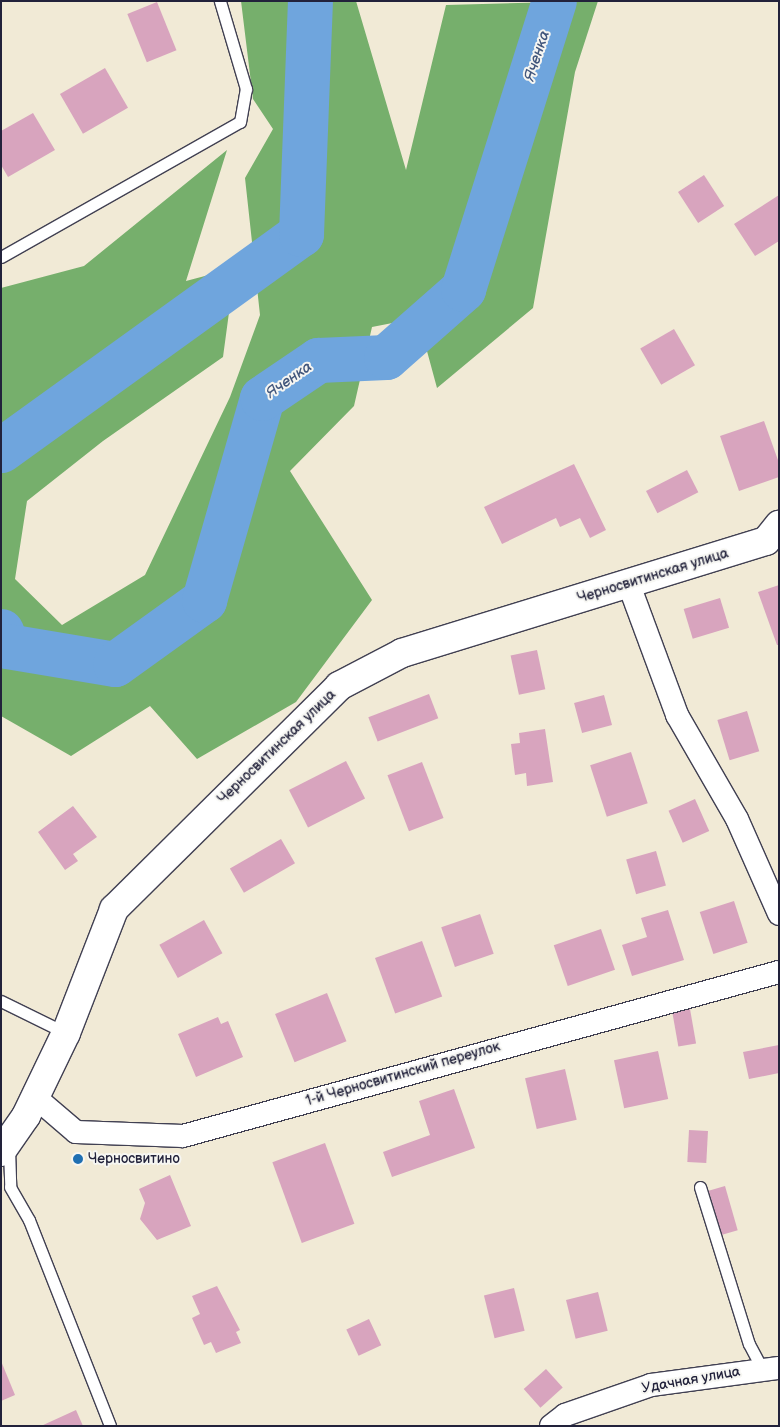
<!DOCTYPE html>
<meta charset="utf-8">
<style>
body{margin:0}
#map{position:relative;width:780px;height:1427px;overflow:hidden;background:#f1ead6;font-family:"Balsamiq Sans",sans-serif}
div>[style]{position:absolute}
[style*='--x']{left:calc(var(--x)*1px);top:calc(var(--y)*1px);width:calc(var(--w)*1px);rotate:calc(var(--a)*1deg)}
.forest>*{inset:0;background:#76af6c}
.river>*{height:45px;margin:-22.5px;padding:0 22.5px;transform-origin:22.5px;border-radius:22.5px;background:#6fa5dd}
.building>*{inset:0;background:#d8a4be;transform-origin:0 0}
.roads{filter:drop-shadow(1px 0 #414052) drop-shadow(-1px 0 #414052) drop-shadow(0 1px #414052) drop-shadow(0 -1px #414052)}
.lane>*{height:11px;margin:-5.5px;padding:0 5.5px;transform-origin:5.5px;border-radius:5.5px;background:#fff}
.street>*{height:22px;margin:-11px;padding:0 11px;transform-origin:11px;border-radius:11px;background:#fff}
.secondary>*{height:28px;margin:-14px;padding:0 14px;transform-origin:14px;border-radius:14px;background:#fff}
.dots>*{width:14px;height:14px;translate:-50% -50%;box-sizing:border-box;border:2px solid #f6f6f2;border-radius:50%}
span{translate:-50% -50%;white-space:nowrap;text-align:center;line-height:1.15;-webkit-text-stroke:4px #f6f6f2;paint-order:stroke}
.street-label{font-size:14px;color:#22223b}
.poi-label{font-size:14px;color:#22223b}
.left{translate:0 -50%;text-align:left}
.water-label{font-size:15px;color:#41567c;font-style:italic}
.frame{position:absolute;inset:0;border:2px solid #22223b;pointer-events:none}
</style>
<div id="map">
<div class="forest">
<i style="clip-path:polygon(241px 1px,356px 1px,406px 170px,446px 5px,598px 1px,575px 72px,533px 308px,437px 388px,418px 318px,372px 327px,354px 406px,290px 471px,372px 600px,296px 702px,197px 759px,150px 706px,71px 756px,1px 716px,1px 288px,84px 266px,227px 150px,186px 281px,235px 268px,223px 357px,103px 441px,27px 501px,15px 579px,62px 625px,145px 575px,230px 397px,260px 315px,245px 178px,273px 129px,253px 99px)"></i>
</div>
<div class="river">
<i style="--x:1;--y:450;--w:370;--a:-35.8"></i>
<i style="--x:301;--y:234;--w:233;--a:-87.8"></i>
<i style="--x:1;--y:631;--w:16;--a:68"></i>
<i style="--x:7;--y:646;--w:109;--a:9.5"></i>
<i style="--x:115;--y:664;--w:110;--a:-35.7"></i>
<i style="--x:204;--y:600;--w:210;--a:-74"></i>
<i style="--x:262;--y:398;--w:68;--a:-34.2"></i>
<i style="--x:318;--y:360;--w:68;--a:-2.5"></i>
<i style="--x:386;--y:357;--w:103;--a:-41.4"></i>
<i style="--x:463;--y:289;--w:302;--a:-72.5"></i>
</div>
<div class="building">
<i style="left:157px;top:2px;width:52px;height:32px;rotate:68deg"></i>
<i style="left:105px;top:68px;width:46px;height:52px;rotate:60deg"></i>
<i style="clip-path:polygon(33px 113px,55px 150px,8px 177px,1px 165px,1px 131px)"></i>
<i style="left:704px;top:175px;width:37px;height:31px;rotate:57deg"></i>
<i style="clip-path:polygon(779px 195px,779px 241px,755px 256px,734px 224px)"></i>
<i style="left:674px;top:329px;width:42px;height:39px;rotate:60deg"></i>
<i style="clip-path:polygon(764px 421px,779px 463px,779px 477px,739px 491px,720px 436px)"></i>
<i style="clip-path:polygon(574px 464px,606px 530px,590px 538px,580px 518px,560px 527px,556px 518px,502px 544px,484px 507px)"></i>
<i style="left:687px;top:470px;width:25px;height:46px;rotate:63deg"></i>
<i style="clip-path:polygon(779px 585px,779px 645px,777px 645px,758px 592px)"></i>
<i style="left:720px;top:598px;width:31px;height:38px;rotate:73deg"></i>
<i style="left:537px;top:650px;width:40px;height:27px;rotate:78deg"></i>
<i style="left:429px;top:694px;width:26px;height:65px;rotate:69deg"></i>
<i style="left:604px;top:695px;width:31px;height:31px;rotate:75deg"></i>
<i style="left:747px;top:711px;width:42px;height:31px;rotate:73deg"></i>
<i style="clip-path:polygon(545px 729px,553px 782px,527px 786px,526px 773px,515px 775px,511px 744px,520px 743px,519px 733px)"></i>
<i style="left:631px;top:752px;width:54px;height:43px;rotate:72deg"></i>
<i style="left:346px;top:761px;width:42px;height:64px;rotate:63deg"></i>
<i style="left:422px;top:762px;width:60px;height:37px;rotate:69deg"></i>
<i style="left:695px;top:799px;width:35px;height:29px;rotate:66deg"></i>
<i style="clip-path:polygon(73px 806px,97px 837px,73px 854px,78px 861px,65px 870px,38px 832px)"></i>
<i style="left:281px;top:839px;width:28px;height:59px;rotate:60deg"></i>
<i style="left:656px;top:851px;width:36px;height:31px;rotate:74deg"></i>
<i style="left:734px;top:901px;width:44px;height:36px;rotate:72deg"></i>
<i style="clip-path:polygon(668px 910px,684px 960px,632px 976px,622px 945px,647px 937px,641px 918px)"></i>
<i style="left:480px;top:914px;width:42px;height:41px;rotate:71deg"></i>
<i style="left:204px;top:920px;width:38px;height:51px;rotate:61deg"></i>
<i style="left:601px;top:929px;width:43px;height:50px;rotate:71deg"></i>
<i style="left:422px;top:941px;width:59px;height:50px;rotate:70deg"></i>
<i style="left:327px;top:993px;width:52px;height:56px;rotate:68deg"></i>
<i style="left:690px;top:1009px;width:35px;height:18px;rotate:80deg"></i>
<i style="clip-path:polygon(218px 1017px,221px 1024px,228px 1021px,243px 1057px,196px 1077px,178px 1034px)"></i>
<i style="clip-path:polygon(779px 1045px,779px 1073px,749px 1079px,743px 1052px)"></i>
<i style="left:658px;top:1051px;width:49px;height:45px;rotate:78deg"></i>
<i style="left:565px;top:1069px;width:52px;height:41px;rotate:77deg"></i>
<i style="clip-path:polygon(454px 1089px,475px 1148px,392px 1177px,383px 1152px,430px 1135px,419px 1101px)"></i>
<i style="left:689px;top:1130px;width:19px;height:32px;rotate:3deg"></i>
<i style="left:325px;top:1143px;width:86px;height:56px;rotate:70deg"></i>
<i style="clip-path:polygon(170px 1175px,191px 1226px,157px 1240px,140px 1219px,145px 1203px,139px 1189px)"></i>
<i style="left:725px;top:1186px;width:46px;height:17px;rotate:74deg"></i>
<i style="clip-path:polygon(217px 1286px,240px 1330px,236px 1332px,241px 1343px,216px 1353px,211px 1342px,204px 1345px,192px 1318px,200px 1314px,192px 1296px)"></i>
<i style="left:514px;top:1288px;width:44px;height:31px;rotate:76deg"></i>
<i style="left:598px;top:1292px;width:40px;height:33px;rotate:76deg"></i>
<i style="left:369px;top:1319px;width:29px;height:25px;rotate:65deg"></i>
<i style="clip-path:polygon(1px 1361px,15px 1395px,1px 1401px)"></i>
<i style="left:546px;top:1369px;width:25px;height:30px;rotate:48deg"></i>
<i style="clip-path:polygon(76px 1410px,83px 1426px,41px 1426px)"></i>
</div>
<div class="roads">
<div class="lane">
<i style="--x:1;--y:257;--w:274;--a:-29.5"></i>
<i style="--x:240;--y:122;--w:34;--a:-80"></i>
<i style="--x:246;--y:89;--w:92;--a:-106.5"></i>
<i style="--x:1;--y:1001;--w:72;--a:26.2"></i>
<i style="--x:9;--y:1149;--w:38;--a:88"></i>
<i style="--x:10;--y:1187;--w:38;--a:60"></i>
<i style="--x:29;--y:1220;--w:221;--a:68.5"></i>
<i style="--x:700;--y:1187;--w:164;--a:72.7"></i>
<i style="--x:749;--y:1344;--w:27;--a:62"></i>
</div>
<div class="street">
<i style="--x:629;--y:585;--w:139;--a:69.7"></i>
<i style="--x:677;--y:715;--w:120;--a:60"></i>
<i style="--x:737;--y:819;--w:104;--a:66.1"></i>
<i style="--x:35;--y:1097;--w:54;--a:40.5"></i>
<i style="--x:76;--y:1132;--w:107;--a:2.1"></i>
<i style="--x:183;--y:1136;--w:618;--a:-15.39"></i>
<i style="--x:551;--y:1426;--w:18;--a:-38"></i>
<i style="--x:565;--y:1415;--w:91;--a:-19.2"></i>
<i style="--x:651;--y:1385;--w:129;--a:-7.6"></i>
</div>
<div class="secondary">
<i style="--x:1;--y:1152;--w:44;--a:-55.2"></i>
<i style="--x:26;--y:1116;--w:92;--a:-64.3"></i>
<i style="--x:66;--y:1033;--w:133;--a:-68.8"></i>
<i style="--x:114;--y:909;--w:317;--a:-44.7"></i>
<i style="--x:339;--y:686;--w:71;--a:-27.6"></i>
<i style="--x:402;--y:653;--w:381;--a:-17.1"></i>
<i style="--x:766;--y:541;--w:21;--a:-51"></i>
</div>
</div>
<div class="dots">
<i style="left:78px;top:1159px;background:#1f6fb2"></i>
</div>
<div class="street-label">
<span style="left:653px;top:576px;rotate:-17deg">Черносвитинская улица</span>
<span style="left:277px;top:747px;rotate:-44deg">Черносвитинская улица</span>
<span style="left:403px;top:1074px;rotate:-16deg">1-й Черносвитинский переулок</span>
<span style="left:691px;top:1380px;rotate:-10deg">Удачная улица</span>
</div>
<div class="poi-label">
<span class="left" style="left:88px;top:1159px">Черносвитино</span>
</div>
<div class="water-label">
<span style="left:537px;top:56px;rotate:-72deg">Яченка</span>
<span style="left:289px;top:380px;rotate:-35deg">Яченка</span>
</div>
<div class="frame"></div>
</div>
